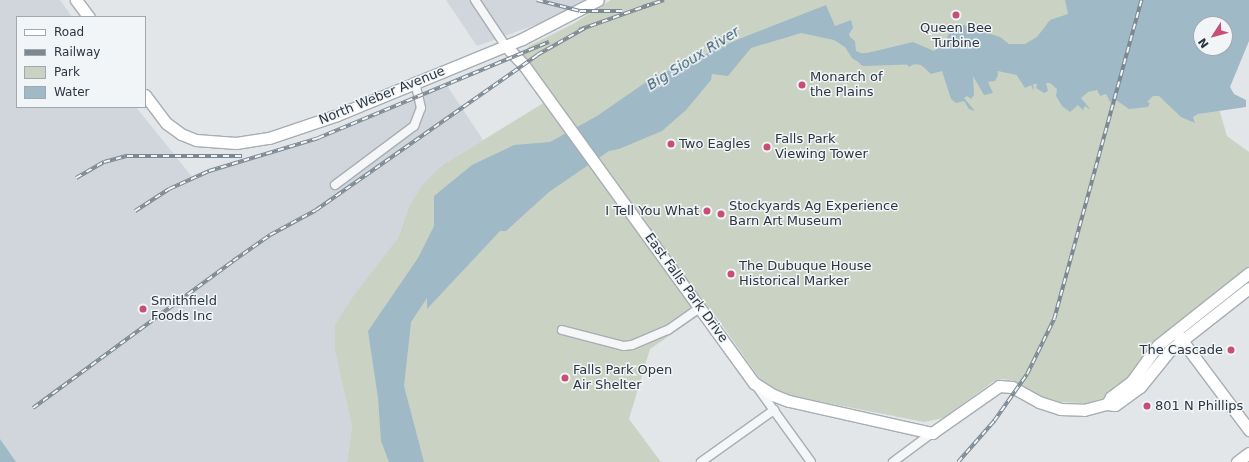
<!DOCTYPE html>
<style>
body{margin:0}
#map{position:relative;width:1249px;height:462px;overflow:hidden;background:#e2e6e9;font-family:"DejaVu Sans",sans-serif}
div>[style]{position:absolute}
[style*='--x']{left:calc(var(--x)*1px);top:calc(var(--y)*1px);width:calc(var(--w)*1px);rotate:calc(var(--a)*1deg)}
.built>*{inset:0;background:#d0d6db}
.green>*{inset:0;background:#cad3c3}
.water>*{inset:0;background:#9fb9c7}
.river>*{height:13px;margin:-6.5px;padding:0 6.5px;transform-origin:6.5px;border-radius:6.5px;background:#9fb9c7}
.roads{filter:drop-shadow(1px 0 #a7aeb3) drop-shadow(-1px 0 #a7aeb3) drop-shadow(0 1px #a7aeb3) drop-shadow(0 -1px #a7aeb3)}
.street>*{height:8px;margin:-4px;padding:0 4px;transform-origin:4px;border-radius:4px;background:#f4f6f8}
.secondary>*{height:11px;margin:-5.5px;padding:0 5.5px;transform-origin:5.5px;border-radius:5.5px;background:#fff}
.rail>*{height:3.5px;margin-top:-1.75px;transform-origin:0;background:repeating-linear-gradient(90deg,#f1f5f7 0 6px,#7c8892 0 12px);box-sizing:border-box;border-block:1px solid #7c8892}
.dots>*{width:11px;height:11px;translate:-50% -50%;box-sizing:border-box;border:2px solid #f1f5f7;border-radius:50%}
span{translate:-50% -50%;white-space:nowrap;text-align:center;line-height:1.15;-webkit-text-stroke:3px #f1f5f7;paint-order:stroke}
.poi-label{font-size:13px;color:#2b3640}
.left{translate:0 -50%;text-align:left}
.right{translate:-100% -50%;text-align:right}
.street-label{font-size:13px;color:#2b3640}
.water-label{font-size:14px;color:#375b72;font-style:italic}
.legend{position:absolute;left:16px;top:16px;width:130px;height:92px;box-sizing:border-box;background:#f1f5f7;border:1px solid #a2a9ae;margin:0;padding:5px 7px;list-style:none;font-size:12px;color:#2b3640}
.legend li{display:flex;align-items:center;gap:8px;height:20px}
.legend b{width:20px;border:1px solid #a2a9ae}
.north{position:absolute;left:1193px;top:16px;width:40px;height:40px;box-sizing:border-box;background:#f1f5f7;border:1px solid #a2a9ae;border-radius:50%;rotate:234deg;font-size:11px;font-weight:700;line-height:16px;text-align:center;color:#2b3640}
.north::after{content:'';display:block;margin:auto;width:14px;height:18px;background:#c74e74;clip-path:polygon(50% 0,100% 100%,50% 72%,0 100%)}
</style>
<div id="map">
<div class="built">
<i style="clip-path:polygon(0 0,60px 0,72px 17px,17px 17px,17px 107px,136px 107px,193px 178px,242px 159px,318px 138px,446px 84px,483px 140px,441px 166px,409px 207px,398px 238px,381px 264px,335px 352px,352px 427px,347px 462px,0 462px)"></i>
<i style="clip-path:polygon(446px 0,587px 0,565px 14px,477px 46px)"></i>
</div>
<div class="green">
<i style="clip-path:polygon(611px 0,1223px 0,1201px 24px,1201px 48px,1227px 136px,1249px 152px,1249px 269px,1133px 374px,1104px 398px,1088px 403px,1055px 402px,1034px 394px,1012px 380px,1003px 379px,994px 381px,943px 418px,924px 422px,782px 394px,762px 382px,710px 308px,650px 349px,629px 419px,661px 462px,347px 462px,352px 427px,335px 352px,335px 325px,352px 298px,398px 238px,409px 207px,423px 184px,441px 166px,553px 97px,523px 55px,529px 46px,573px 24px)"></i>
</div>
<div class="water">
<i style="clip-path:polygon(evenodd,1065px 0,1249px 0,1249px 41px,1230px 87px,1234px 94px,1246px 100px,1246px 107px,1198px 114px,1193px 117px,1195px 123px,1181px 117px,1159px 96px,1153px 96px,1147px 102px,1150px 103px,1148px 107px,1129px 109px,1116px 100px,1110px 102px,1106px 94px,1100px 96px,1097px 90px,1088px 92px,1081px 98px,1091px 110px,1085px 106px,1083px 110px,1078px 105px,1070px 112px,1062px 106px,1056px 96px,1057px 89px,1050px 83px,1046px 83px,1048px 91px,1044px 93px,1036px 88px,1037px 84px,1033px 84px,1034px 92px,1031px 85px,1025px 88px,1007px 60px,997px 66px,998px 75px,995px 81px,988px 82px,993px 93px,984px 95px,973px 76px,974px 95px,971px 99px,967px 96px,964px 98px,975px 111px,969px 109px,964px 101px,956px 103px,951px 99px,942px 71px,931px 74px,921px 65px,914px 64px,909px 67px,899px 54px,869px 60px,865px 66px,852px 58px,845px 47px,834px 40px,801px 33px,751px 48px,728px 76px,712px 74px,711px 80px,686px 110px,662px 131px,619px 149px,609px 151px,549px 192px,517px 221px,506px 231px,500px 231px,427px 309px,427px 298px,411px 322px,404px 386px,424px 462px,389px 462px,381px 441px,378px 398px,368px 331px,418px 258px,434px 226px,434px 196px,472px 165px,514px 145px,550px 142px,597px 116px,652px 78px,739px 39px,826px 5px,835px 26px,851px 20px,853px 28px,849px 34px,850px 37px,855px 41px,856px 51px,863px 54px,913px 42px,934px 51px,944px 44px,951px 29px,964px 25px,1000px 37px,1009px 44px,1025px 44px,1037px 37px,1050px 20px,1068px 14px,1065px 0,1201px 24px,1225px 24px,1225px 48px,1201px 48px,1201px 24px)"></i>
<i style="clip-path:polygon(0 439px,16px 462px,0 462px)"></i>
</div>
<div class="river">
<i style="--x:864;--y:59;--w:56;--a:-2"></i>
<i style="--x:983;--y:61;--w:45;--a:11.6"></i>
</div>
<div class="roads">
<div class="street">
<i style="--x:475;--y:0;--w:54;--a:56.3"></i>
<i style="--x:335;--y:185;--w:99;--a:-36.8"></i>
<i style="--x:414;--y:126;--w:19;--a:-69"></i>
<i style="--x:421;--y:108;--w:27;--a:-103"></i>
<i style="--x:562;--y:330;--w:64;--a:14.5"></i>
<i style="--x:624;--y:346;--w:8;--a:-7"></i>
<i style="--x:632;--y:345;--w:39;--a:-23"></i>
<i style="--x:668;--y:330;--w:39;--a:-35"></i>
<i style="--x:757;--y:387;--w:92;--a:54.2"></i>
<i style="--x:701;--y:462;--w:90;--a:-35.5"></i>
<i style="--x:893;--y:462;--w:49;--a:-36.6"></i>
</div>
<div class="secondary">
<i style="--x:76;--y:0;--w:21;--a:53"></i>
<i style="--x:505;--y:45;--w:26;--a:47"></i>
<i style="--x:523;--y:64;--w:394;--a:54.1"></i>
<i style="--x:754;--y:383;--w:22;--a:32"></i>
<i style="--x:773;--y:395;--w:17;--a:21"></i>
<i style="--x:789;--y:401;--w:147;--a:12.6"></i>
<i style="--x:932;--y:433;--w:82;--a:-35"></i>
<i style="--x:999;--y:386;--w:13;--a:4"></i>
<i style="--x:1012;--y:387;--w:31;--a:29"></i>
<i style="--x:1039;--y:402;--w:22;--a:18"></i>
<i style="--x:1060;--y:409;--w:24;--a:2"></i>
<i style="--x:1084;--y:410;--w:24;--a:-15"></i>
<i style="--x:1107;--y:404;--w:8;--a:7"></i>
<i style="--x:1115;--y:405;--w:31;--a:-36"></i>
<i style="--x:1140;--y:387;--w:48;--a:-51"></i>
<i style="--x:1170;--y:350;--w:100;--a:-38.1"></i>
<i style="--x:145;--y:95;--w:35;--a:53"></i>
<i style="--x:166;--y:123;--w:19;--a:36"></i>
<i style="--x:181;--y:134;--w:16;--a:22"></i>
<i style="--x:196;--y:140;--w:40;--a:4.3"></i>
<i style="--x:236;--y:143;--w:33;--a:-9"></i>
<i style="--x:269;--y:138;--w:72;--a:-18.7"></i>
<i style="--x:337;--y:115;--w:200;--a:-22.3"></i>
<i style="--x:522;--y:39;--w:85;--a:-27.2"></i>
<i style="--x:1178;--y:335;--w:119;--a:53.2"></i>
<i style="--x:1107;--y:404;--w:8;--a:-60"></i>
<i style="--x:1111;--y:397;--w:26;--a:-37"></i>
<i style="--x:1132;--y:381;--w:44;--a:-54.2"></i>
<i style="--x:1158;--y:345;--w:116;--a:-38.4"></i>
<i style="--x:1237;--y:462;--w:15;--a:-37"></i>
</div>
</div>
<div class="rail">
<i style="--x:537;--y:0;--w:44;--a:14.3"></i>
<i style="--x:580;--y:11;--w:42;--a:0"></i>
<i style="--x:643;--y:7;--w:22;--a:-18"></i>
<i style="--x:579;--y:30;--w:74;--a:-19.7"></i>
<i style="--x:76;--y:178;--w:32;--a:-30"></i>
<i style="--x:104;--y:162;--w:24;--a:-15"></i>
<i style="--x:127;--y:156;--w:115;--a:0"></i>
<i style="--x:135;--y:211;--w:40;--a:-32.9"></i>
<i style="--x:169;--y:189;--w:44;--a:-24.2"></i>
<i style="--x:209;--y:171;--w:114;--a:-16.8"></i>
<i style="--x:318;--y:138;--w:250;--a:-22.6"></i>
<i style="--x:33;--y:408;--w:248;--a:-36.3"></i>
<i style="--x:233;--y:261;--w:45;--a:-35.1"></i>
<i style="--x:270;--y:235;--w:52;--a:-28.5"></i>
<i style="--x:316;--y:210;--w:270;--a:-35"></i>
<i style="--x:537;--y:55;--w:55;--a:-29.4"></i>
<i style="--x:958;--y:462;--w:55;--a:-48.7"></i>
<i style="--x:994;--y:421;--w:57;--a:-54.9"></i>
<i style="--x:1027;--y:374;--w:61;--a:-63.9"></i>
<i style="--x:1054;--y:319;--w:331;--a:-74.7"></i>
</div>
<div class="dots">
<i style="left:956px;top:15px;background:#c74e74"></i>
<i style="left:802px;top:85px;background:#c74e74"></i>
<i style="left:671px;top:144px;background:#c74e74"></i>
<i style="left:767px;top:147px;background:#c74e74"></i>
<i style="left:707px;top:211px;background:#c74e74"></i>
<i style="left:721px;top:214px;background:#c74e74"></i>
<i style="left:731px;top:274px;background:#c74e74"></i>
<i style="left:143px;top:309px;background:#c74e74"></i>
<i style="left:1231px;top:350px;background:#c74e74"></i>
<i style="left:565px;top:378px;background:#c74e74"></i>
<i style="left:1147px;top:406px;background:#c74e74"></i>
</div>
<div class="poi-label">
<span style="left:956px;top:36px">Queen Bee<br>Turbine</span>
<span class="left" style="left:810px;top:85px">Monarch of<br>the Plains</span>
<span class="left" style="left:775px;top:147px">Falls Park<br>Viewing Tower</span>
<span class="left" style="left:679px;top:144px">Two Eagles</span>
<span class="left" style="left:729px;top:214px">Stockyards Ag Experience<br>Barn Art Museum</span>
<span class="right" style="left:699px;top:211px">I Tell You What</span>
<span class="left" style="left:739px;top:274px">The Dubuque House<br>Historical Marker</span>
<span class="left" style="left:151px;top:309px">Smithfield<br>Foods Inc</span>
<span class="right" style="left:1223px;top:350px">The Cascade</span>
<span class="left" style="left:573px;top:378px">Falls Park Open<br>Air Shelter</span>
<span class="left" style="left:1155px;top:406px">801 N Phillips</span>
</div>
<div class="street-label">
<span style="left:382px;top:96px;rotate:-22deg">North Weber Avenue</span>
<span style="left:686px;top:288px;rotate:54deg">East Falls Park Drive</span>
</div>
<div class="water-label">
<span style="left:693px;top:58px;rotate:-32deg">Big Sioux River</span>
</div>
<ul class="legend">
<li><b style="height:5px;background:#fff"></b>Road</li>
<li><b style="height:5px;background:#7c8892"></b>Railway</li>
<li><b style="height:11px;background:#cad3c3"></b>Park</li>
<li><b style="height:11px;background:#9fb9c7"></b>Water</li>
</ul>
<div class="north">N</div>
</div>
